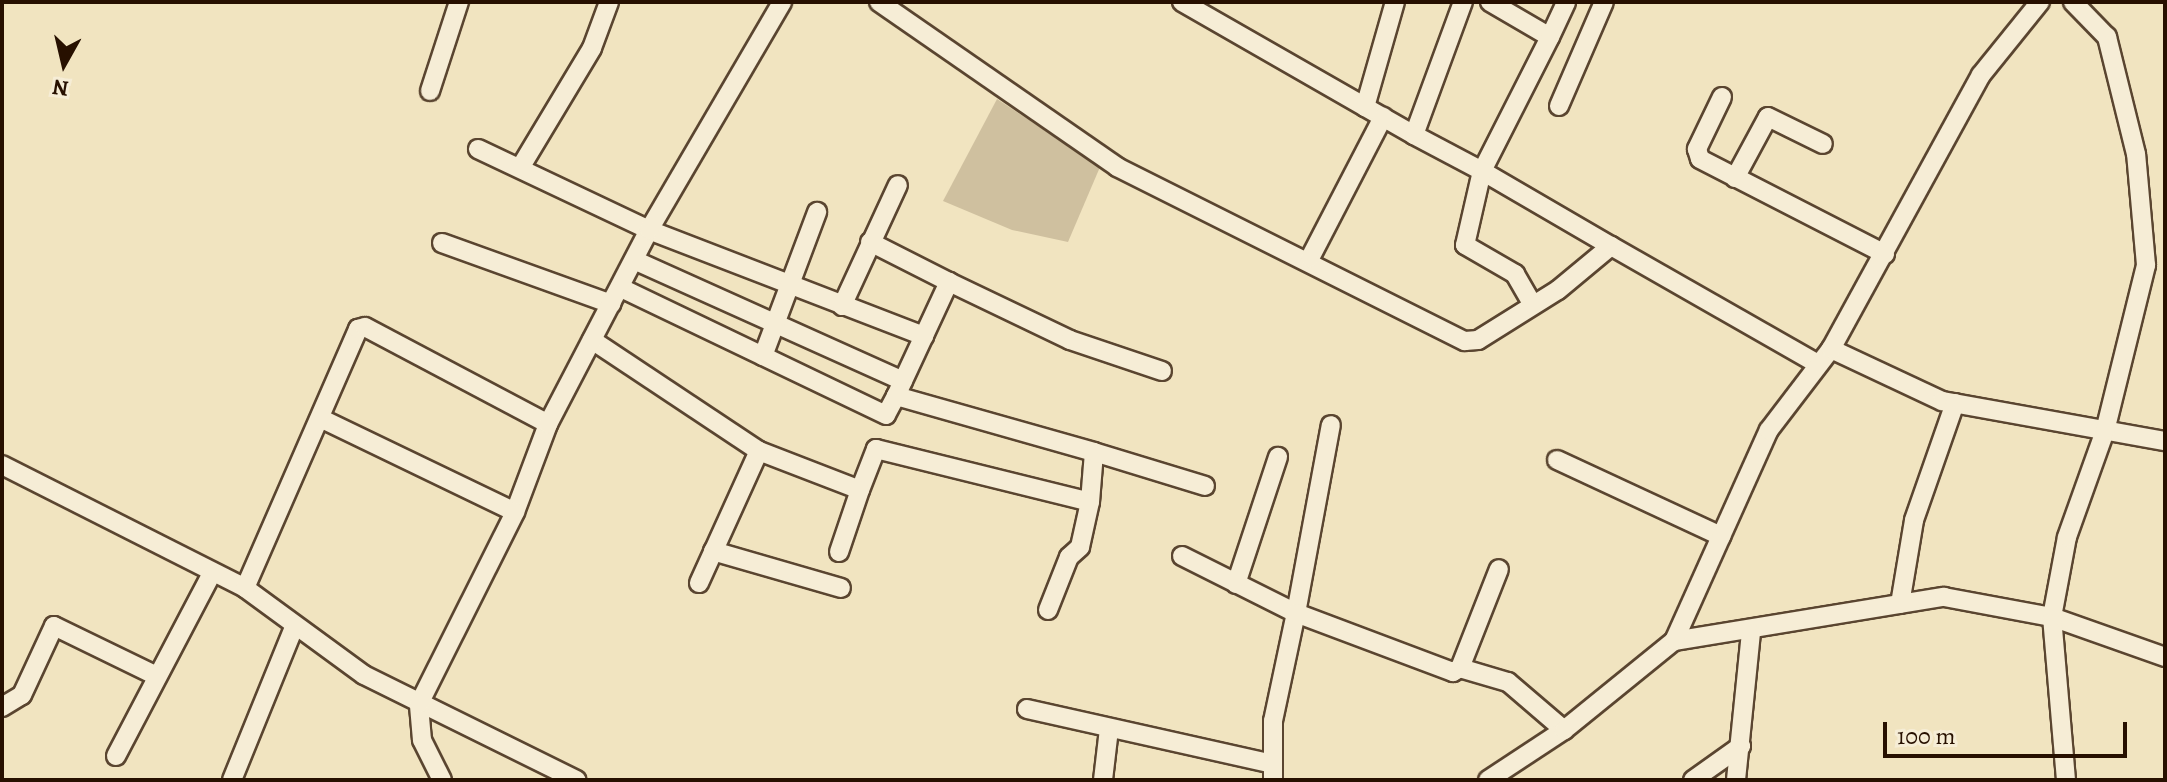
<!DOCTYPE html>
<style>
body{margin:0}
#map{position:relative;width:2167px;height:782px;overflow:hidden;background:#f1e4c0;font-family:Alegreya,serif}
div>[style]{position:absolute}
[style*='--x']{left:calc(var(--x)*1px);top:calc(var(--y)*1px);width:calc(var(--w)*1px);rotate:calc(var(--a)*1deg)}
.green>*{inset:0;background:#cfc09f}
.roads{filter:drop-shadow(2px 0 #5a4530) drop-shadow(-2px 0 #5a4530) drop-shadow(0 2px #5a4530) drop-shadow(0 -2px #5a4530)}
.minor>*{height:18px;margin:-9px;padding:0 9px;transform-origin:9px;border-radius:9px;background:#f6edd6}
span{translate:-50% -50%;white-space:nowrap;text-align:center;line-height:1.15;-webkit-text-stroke:6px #f6edd6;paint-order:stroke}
.frame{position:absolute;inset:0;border:4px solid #271000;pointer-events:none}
.north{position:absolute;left:24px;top:24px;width:80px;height:80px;-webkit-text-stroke:6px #f6edd6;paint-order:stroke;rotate:188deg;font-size:22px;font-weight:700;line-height:32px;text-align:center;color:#271000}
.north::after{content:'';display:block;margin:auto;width:28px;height:36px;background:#271000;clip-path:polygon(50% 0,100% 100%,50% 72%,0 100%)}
.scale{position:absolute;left:1883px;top:722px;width:244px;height:36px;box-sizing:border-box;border:4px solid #271000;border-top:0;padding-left:10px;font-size:24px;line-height:28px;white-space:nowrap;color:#271000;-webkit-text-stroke:6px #f6edd6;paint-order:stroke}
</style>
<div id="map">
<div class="green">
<i style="clip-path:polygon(997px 99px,1100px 167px,1068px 242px,1012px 230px,943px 201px)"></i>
</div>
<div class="roads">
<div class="minor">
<i style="--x:879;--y:2;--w:290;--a:34.7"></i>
<i style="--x:1117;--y:167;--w:389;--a:26.6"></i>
<i style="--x:1465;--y:341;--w:13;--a:-4"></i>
<i style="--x:1478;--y:340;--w:94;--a:-32"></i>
<i style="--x:1558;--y:290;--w:69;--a:-39.7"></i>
<i style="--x:1611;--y:246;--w:238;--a:29.7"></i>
<i style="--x:1182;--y:2;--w:211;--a:29.8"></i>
<i style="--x:1365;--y:107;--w:109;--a:-74.1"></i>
<i style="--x:1490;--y:2;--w:69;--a:30.3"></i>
<i style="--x:1550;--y:37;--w:150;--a:116.9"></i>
<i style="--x:1482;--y:171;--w:149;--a:30.2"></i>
<i style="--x:1550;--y:37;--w:38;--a:-65"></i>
<i style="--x:430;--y:91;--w:94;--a:-72"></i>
<i style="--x:1722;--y:97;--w:58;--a:115.7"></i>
<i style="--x:1697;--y:149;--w:10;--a:73"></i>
<i style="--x:1700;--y:159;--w:208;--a:27.2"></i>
<i style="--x:1559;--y:106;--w:113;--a:-66.6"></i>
<i style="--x:1365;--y:107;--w:56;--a:29.7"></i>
<i style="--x:1414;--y:135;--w:142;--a:-69.8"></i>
<i style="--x:1414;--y:135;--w:77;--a:27.9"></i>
<i style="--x:1482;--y:171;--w:76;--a:102.9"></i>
<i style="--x:1465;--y:245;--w:58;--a:30.1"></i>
<i style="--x:1515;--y:274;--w:34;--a:60"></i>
<i style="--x:478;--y:149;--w:189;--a:25.3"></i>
<i style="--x:649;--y:230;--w:295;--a:21.1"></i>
<i style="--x:520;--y:168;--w:140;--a:-59"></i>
<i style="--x:592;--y:48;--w:49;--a:-69.7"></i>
<i style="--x:1735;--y:178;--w:69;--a:-61.6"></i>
<i style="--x:1768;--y:117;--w:61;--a:26.1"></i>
<i style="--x:870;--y:242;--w:89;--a:26.9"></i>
<i style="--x:442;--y:243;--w:180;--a:19.8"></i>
<i style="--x:1310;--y:258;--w:159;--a:-62.6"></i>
<i style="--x:634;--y:260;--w:295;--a:24.2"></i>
<i style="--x:842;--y:306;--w:133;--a:-65.2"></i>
<i style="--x:592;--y:340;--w:201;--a:33.6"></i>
<i style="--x:759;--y:451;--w:108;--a:21.1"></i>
<i style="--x:860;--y:490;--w:44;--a:-68.7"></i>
<i style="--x:876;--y:449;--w:220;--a:13.9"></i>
<i style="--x:1090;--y:502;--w:50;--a:-85.4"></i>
<i style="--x:1094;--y:452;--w:206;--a:-164.2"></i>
<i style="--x:896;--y:396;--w:21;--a:118"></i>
<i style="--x:886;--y:415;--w:294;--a:-154.4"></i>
<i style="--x:1831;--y:349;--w:123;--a:25.1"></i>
<i style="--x:1942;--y:401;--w:227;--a:10.2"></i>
<i style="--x:763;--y:356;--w:154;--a:-69.4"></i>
<i style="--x:896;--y:396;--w:126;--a:-65.1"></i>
<i style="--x:949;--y:282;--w:134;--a:25.6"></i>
<i style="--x:1070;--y:340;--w:97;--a:18.6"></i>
<i style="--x:322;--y:419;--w:214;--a:25.7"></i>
<i style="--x:515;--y:512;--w:94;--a:-69.4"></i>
<i style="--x:1094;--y:452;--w:116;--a:17"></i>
<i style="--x:1557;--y:460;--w:181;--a:24.9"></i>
<i style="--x:2;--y:465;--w:272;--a:26.8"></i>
<i style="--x:245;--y:588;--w:147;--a:36.2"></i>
<i style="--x:364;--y:675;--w:237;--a:26.3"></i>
<i style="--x:713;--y:551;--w:133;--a:16.1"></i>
<i style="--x:839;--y:552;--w:65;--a:-71.3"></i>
<i style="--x:1182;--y:556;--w:127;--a:26.6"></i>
<i style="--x:1296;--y:613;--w:191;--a:-79.5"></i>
<i style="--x:699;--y:583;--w:145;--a:-65.6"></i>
<i style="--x:1236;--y:584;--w:134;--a:-71.7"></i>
<i style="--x:245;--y:588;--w:283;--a:-66.4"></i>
<i style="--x:358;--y:329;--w:7;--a:-16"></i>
<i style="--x:365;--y:327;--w:207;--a:27.9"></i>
<i style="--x:548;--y:424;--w:219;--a:-62.5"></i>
<i style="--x:649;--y:230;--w:264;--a:-59.7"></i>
<i style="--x:1900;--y:604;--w:85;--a:-80.5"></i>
<i style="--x:1914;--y:520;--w:124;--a:-70.7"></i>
<i style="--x:1048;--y:610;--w:57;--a:-68.4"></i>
<i style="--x:1069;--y:557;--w:15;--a:-42"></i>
<i style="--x:1080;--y:547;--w:46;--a:-77.5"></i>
<i style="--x:1674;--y:641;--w:274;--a:-9.3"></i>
<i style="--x:1944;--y:597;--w:110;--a:10.5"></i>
<i style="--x:2052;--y:617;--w:120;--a:19.5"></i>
<i style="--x:1460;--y:668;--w:50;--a:16.3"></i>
<i style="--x:1508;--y:682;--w:74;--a:40.6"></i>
<i style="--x:2;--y:707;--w:23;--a:-31"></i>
<i style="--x:22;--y:695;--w:76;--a:-65.1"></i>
<i style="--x:54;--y:626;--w:114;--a:25.9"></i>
<i style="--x:1027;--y:709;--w:252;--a:12.6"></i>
<i style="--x:116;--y:756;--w:204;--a:-62.3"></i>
<i style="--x:232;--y:780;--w:167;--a:-67.9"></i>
<i style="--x:442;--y:780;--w:45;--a:-116.6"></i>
<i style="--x:422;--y:740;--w:36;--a:-95"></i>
<i style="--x:419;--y:704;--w:215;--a:-63.4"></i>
<i style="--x:1103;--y:780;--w:51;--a:-83.3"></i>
<i style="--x:1273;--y:780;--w:59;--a:-90"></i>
<i style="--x:1273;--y:721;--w:110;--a:-78"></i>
<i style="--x:1296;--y:613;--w:168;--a:20.6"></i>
<i style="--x:1453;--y:672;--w:8;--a:-30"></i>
<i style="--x:1460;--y:668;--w:106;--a:-68.5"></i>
<i style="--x:1488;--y:780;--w:91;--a:-33.3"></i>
<i style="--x:1564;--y:730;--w:141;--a:-39"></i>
<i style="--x:1674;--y:641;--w:231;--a:-65.8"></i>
<i style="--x:1769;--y:430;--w:102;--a:-52.6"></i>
<i style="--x:1831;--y:349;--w:312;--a:-61.3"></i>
<i style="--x:1981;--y:75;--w:94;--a:-51.1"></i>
<i style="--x:1693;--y:780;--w:59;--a:-35.3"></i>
<i style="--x:1736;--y:780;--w:148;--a:-84.2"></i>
<i style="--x:2066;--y:780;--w:164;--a:-94.9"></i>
<i style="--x:2052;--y:617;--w:81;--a:-79.4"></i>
<i style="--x:2067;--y:537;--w:113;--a:-70.3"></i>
<i style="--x:2105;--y:431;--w:171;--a:-76.1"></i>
<i style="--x:2146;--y:265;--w:111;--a:-95.1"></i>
<i style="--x:2136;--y:154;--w:121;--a:-103.9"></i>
<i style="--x:2107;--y:37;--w:49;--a:-134.2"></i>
</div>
</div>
<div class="frame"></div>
<div class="north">N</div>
<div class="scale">100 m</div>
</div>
